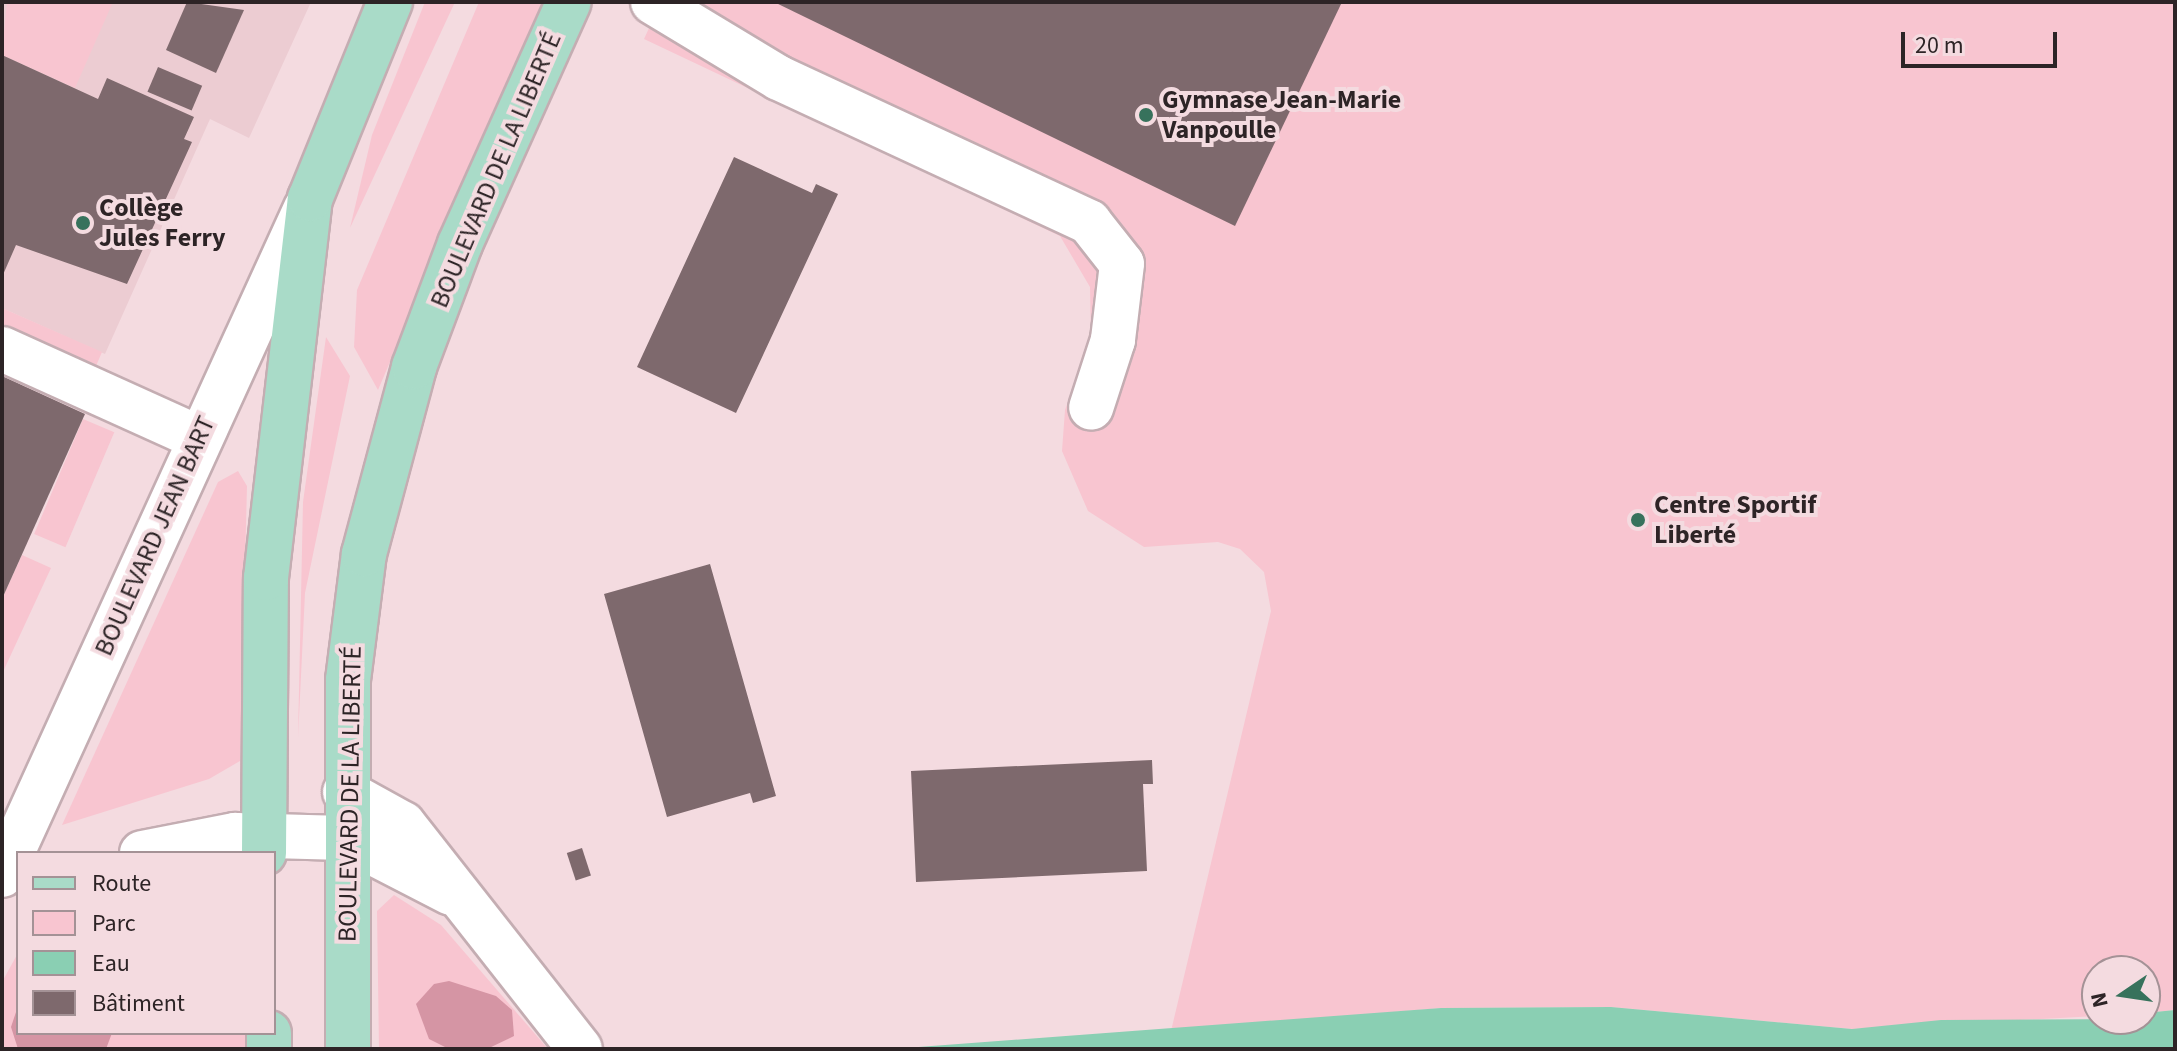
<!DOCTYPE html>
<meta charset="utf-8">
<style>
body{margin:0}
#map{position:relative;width:2177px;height:1051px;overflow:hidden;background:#f4dbe0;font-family:"Source Sans 3",sans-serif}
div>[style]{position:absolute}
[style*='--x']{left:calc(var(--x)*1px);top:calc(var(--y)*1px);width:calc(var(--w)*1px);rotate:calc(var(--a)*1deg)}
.built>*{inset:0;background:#ecccd2}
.green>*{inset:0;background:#f8c5d0;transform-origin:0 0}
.forest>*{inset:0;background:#d595a4}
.water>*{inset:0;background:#8acfb3}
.building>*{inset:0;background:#7e696d;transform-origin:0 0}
.roads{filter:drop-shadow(2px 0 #c4adb2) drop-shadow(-2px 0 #c4adb2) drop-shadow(0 2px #c4adb2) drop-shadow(0 -2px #c4adb2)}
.minor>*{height:44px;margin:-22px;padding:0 22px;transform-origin:22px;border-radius:22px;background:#fff}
.major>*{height:44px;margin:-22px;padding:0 22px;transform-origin:22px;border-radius:22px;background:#a9dbc8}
.dots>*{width:22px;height:22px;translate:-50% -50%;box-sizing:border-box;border:4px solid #f4dbe0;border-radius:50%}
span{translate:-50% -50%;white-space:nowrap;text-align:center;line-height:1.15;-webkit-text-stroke:8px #f4dbe0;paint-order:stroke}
.poi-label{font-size:26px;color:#2d2426;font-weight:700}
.left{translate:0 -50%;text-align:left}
.street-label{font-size:26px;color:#2d2426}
.frame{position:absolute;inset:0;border:4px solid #2d2426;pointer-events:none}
.legend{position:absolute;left:16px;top:851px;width:260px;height:184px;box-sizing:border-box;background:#f4dbe0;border:2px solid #a49296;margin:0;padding:10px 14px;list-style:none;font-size:24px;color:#2d2426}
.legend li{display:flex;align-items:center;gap:16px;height:40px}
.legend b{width:40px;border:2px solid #a49296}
.north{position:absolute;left:2081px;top:955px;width:80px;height:80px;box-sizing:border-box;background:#f4dbe0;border:2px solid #a49296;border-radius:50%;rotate:257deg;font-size:22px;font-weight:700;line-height:32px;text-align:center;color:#2d2426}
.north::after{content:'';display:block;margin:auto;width:28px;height:36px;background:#37725c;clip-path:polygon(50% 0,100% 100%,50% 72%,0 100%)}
.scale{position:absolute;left:1901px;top:32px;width:156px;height:36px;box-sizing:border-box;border:4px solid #2d2426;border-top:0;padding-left:10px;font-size:24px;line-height:28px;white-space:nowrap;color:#2d2426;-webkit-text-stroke:6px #f4dbe0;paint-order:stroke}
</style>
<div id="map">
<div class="built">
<i style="clip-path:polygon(2px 2px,311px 2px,249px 138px,210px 119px,105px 354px,2px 308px)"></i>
</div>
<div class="green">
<i style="clip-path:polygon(7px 2px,113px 2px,75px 88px,2px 55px)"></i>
<i style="clip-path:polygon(425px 2px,455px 2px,350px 228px,372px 135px)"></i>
<i style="clip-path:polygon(479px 2px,544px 2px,378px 390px,354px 347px,357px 290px)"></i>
<i style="clip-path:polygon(661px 2px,2175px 2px,2175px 1010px,2145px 1013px,2145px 971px,2097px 971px,2097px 1016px,1852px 1029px,1611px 1007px,1441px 1008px,1171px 1031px,1271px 611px,1264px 572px,1240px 549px,1218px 542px,1144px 547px,1088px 511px,1062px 451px,1065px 410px,1091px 339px,1090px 287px,1060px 236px,644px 39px)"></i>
<i style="clip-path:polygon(2px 308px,102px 352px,93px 373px,2px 331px)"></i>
<i style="clip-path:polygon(326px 337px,350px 376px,305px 593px,298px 738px,303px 502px)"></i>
<i style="left:83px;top:419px;width:34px;height:125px;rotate:23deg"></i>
<i style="clip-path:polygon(238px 471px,247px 486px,240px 761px,209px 779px,62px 825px,218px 482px)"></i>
<i style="clip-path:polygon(22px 555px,51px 568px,2px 674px,2px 599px)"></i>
<i style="clip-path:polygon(394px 895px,441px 925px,548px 1049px,379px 1049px,377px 911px)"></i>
<i style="clip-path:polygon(18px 953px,18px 1033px,247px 1033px,247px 1049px,2px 1049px,2px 982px)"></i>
</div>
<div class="forest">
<i style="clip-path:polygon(449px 981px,496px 996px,512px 1010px,514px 1036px,487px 1049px,449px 1049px,429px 1039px,416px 1004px,434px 984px)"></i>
<i style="clip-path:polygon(18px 1006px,18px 1033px,112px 1033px,106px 1049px,18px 1049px,11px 1027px)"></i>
</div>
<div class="water">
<i style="clip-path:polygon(1611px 1007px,1852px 1029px,1941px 1020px,2145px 1019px,2145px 1013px,2175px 1010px,2175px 1049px,892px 1049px,1441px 1008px)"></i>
</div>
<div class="building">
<i style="clip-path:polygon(187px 2px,244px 10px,216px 73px,166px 50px)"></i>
<i style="clip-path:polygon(774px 2px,1342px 2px,1235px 226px)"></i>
<i style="clip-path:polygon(2px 55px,98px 99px,107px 78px,194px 117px,184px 139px,192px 142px,127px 284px,16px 245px,2px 277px)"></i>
<i style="left:158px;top:67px;width:48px;height:27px;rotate:23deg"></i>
<i style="clip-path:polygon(734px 157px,812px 193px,816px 184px,838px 194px,736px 413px,637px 367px)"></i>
<i style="clip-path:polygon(2px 376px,85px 414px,2px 599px)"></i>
<i style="clip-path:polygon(710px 564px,776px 796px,753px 803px,750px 793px,667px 817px,604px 594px)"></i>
<i style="clip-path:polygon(1152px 760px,1153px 784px,1143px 784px,1147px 871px,916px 882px,911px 771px)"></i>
<i style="left:582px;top:848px;width:29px;height:16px;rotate:72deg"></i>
</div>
<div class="roads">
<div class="minor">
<i style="--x:653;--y:2;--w:147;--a:31.1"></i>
<i style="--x:779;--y:78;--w:342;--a:24.9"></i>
<i style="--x:1089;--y:222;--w:53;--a:51.8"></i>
<i style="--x:1122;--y:264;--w:77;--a:96.8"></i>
<i style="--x:1113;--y:340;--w:71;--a:107.9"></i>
<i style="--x:2;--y:349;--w:216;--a:24.3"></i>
<i style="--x:345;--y:792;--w:66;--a:28.9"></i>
<i style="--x:403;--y:824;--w:286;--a:51.8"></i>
<i style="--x:142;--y:853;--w:95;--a:-11"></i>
<i style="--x:235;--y:835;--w:109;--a:1.6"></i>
<i style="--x:344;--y:838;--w:120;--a:27.2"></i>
<i style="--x:2;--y:875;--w:733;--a:-65.5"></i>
</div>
<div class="major">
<i style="--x:264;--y:853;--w:275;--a:-89.6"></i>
<i style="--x:266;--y:578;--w:382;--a:-83.4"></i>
<i style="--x:310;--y:199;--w:213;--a:-67.9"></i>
<i style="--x:269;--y:1033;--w:16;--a:90"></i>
<i style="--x:348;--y:1049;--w:369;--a:-90"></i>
<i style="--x:348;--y:680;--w:127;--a:-82.8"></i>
<i style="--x:364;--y:554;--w:194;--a:-75"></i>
<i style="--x:414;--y:367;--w:131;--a:-69.5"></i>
<i style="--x:460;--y:244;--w:265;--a:-65.8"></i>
</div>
</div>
<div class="dots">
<i style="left:1146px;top:115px;background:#37725c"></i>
<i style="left:83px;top:223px;background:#37725c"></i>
<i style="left:1638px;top:520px;background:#37725c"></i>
</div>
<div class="poi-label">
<span class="left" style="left:1162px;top:115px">Gymnase Jean-Marie<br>Vanpoulle</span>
<span class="left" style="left:99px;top:223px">Collège<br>Jules Ferry</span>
<span class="left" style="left:1654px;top:520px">Centre Sportif<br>Liberté</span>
</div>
<div class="street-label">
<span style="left:496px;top:170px;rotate:-67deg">BOULEVARD DE LA LIBERTÉ</span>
<span style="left:155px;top:536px;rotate:-66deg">BOULEVARD JEAN BART</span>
<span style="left:350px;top:794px;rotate:-89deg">BOULEVARD DE LA LIBERTÉ</span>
</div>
<div class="frame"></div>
<ul class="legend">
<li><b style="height:10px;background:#a9dbc8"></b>Route</li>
<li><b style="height:22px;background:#f8c5d0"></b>Parc</li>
<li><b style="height:22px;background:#8acfb3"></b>Eau</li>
<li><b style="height:22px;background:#7e696d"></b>Bâtiment</li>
</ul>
<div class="north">N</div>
<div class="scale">20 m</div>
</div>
